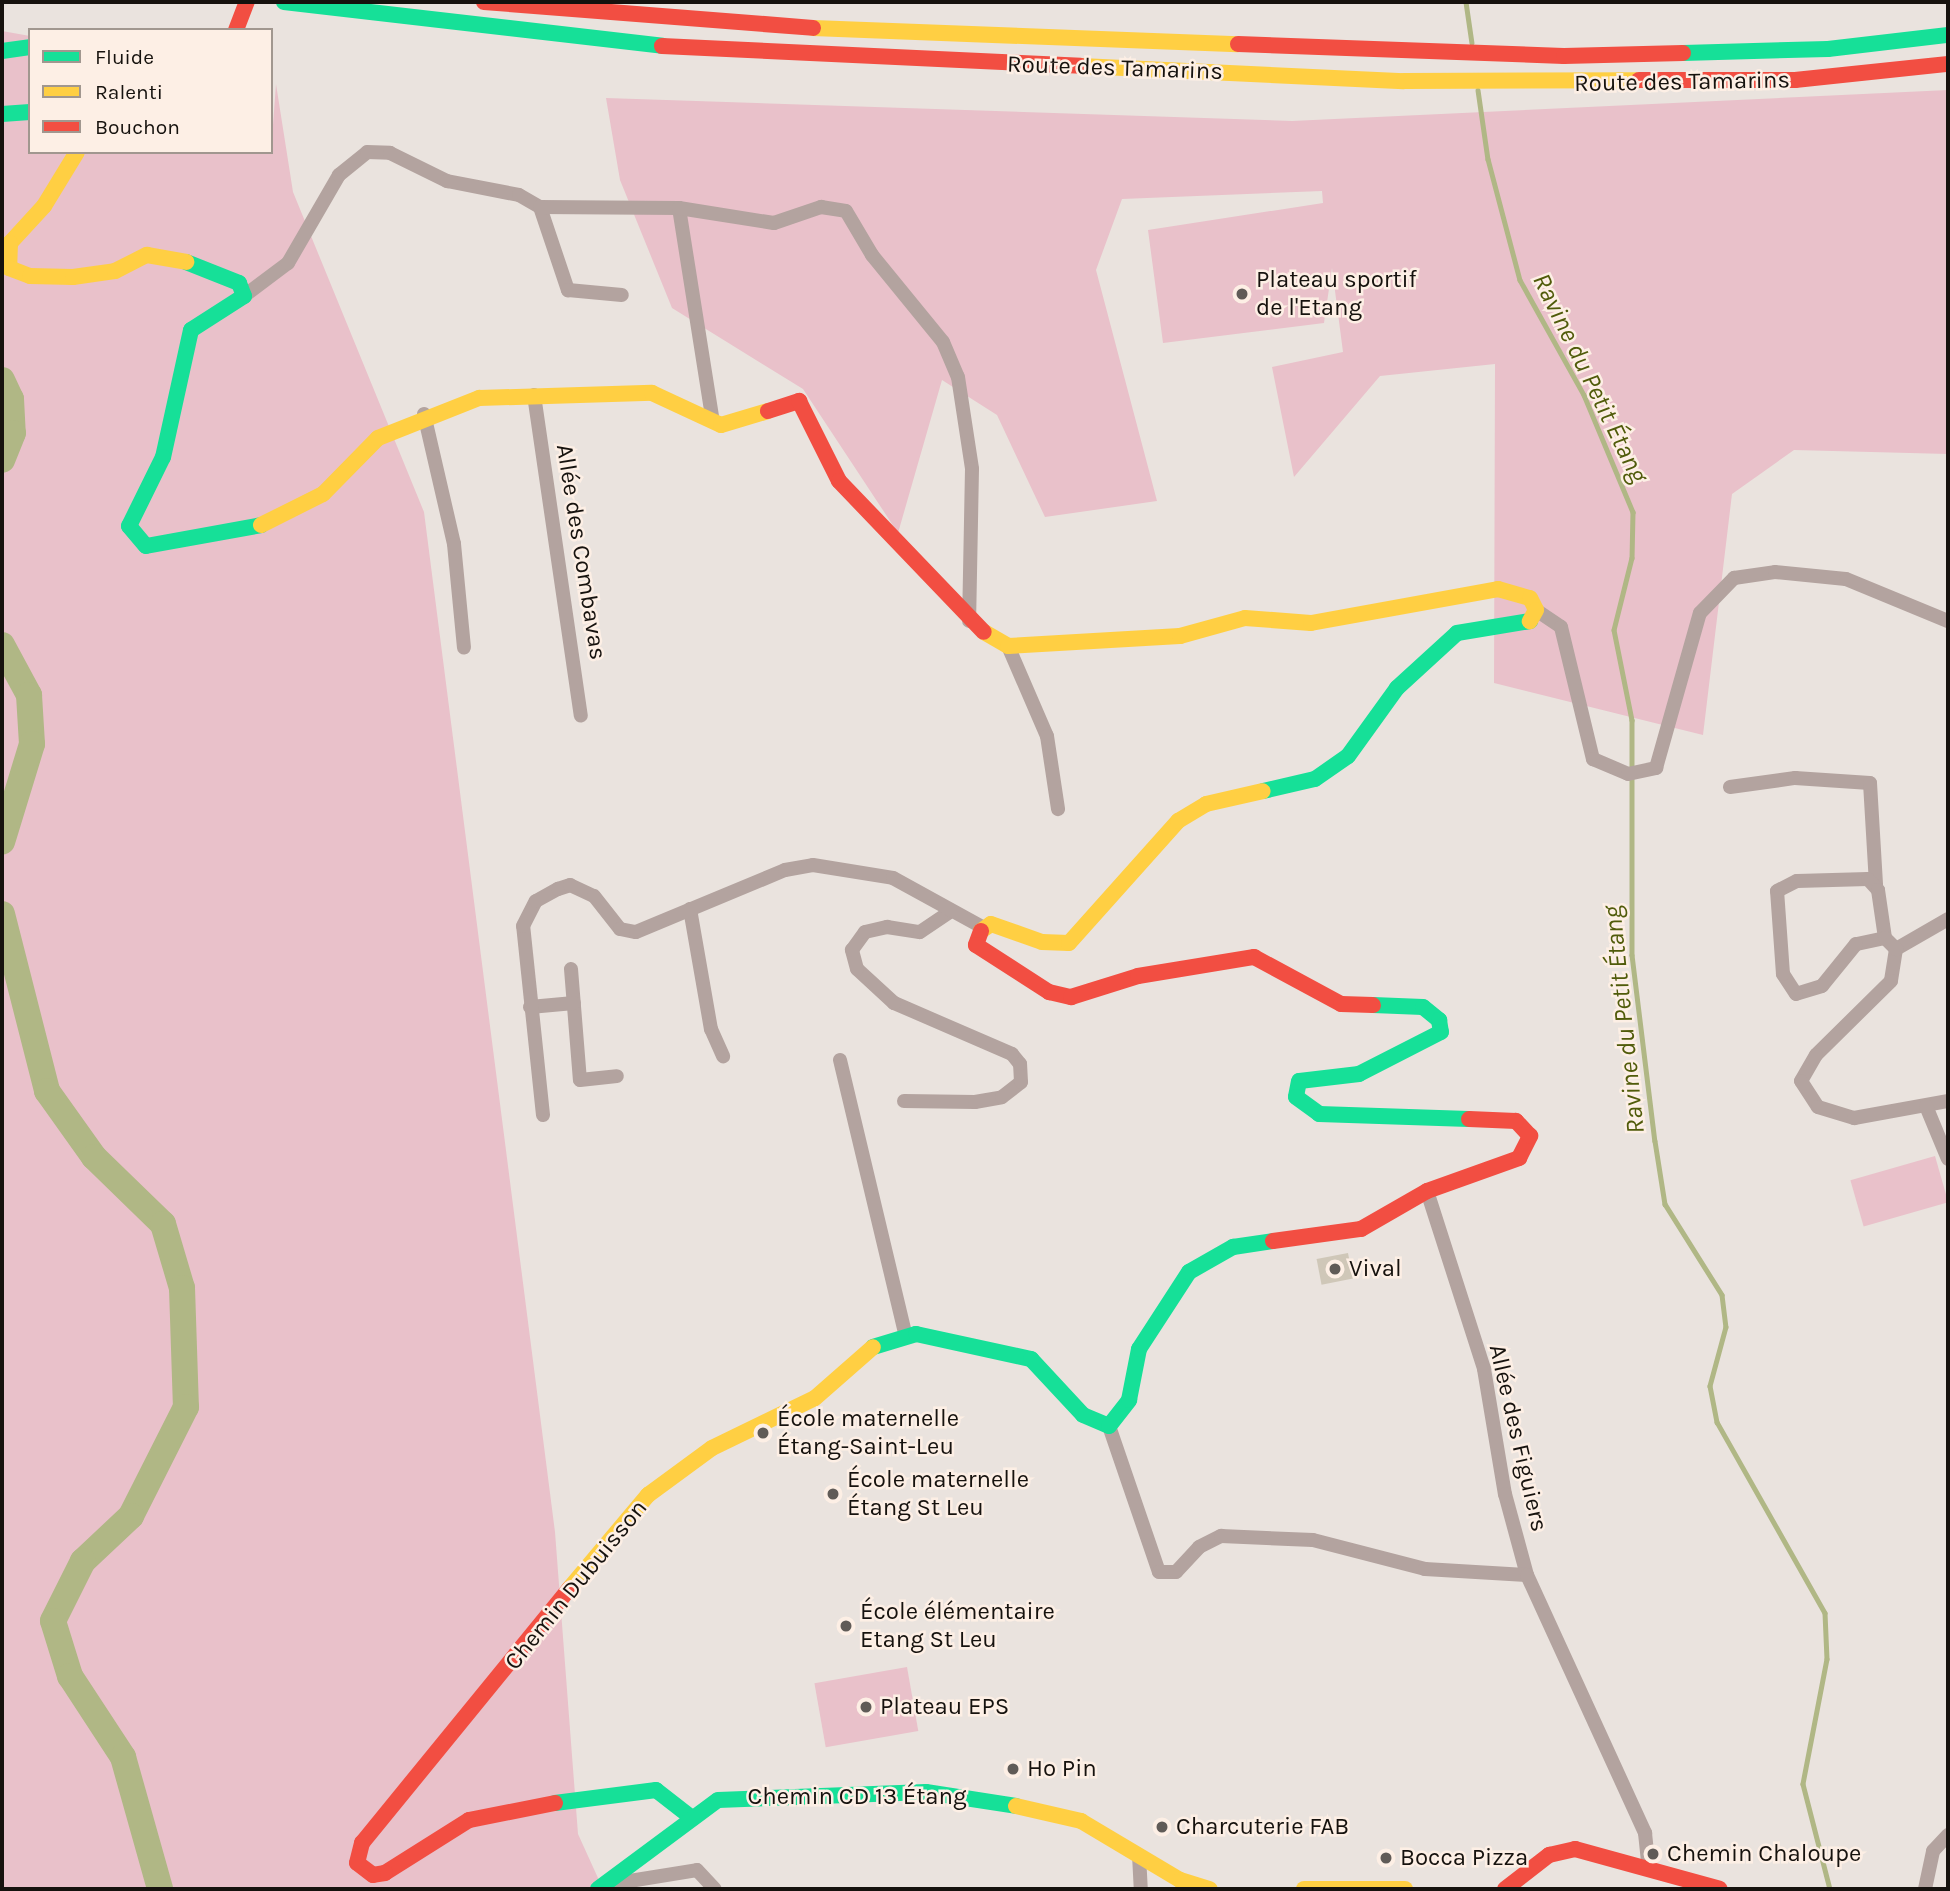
<!DOCTYPE html>
<meta charset="utf-8">
<style>
body{margin:0}
#map{position:relative;width:1950px;height:1891px;overflow:hidden;background:#eae3de;font-family:Karla,sans-serif}
div>[style]{position:absolute}
[style*='--x']{left:calc(var(--x)*1px);top:calc(var(--y)*1px);width:calc(var(--w)*1px);rotate:calc(var(--a)*1deg)}
.green>*{inset:0;background:#e9c1ca;transform-origin:0 0}
.stream>*{height:4.5px;margin:-2.25px;padding:0 2.25px;transform-origin:2.25px;border-radius:2.25px;background:#b0b785}
.river>*{height:26px;margin:-13px;padding:0 13px;transform-origin:13px;border-radius:13px;background:#b0b785}
.building>*{inset:0;background:#cfc7b8;transform-origin:0 0}
.street>*{height:14px;margin:-7px;padding:0 7px;transform-origin:7px;border-radius:7px;background:#b3a39f}
.fast>*{height:16px;margin:-8px;padding:0 8px;transform-origin:8px;border-radius:8px;background:#16e098}
.slow>*{height:16px;margin:-8px;padding:0 8px;transform-origin:8px;border-radius:8px;background:#ffcf43}
.jam>*{height:16px;margin:-8px;padding:0 8px;transform-origin:8px;border-radius:8px;background:#f24e42}
.dots>*{width:19px;height:19px;translate:-50% -50%;box-sizing:border-box;border:4px solid #fdefe5;border-radius:50%}
span{translate:-50% -50%;white-space:nowrap;text-align:center;line-height:1.15;-webkit-text-stroke:5px #fdefe5;paint-order:stroke}
.street-label{font-size:24px;color:#16120e}
.poi-label{font-size:24px;color:#16120e}
.left{translate:0 -50%;text-align:left}
.water-label{font-size:26px;color:#505b0a;font-style:italic}
.frame{position:absolute;inset:0;border:4px solid #16120e;pointer-events:none}
.legend{position:absolute;left:28px;top:28px;width:245px;height:126px;box-sizing:border-box;background:#fdefe5;border:2px solid #a1978f;margin:0;padding:9px 12px;list-style:none;font-size:21px;color:#16120e}
.legend li{display:flex;align-items:center;gap:14px;height:35px}
.legend b{width:35px;border:2px solid #a1978f}
</style>
<div id="map">
<div class="green">
<i style="clip-path:polygon(2px 31px,30px 36px,30px 152px,271px 152px,276px 84px,293px 192px,424px 512px,555px 1532px,578px 1834px,603px 1889px,2px 1889px)"></i>
<i style="clip-path:polygon(1948px 90px,1948px 454px,1794px 450px,1732px 494px,1703px 735px,1494px 683px,1495px 364px,1380px 376px,1294px 477px,1272px 367px,1343px 352px,1332px 268px,1324px 323px,1163px 343px,1148px 230px,1323px 203px,1322px 191px,1122px 199px,1096px 270px,1157px 501px,1045px 517px,997px 415px,942px 380px,898px 533px,803px 389px,672px 308px,620px 180px,606px 98px,1292px 121px)"></i>
<i style="left:1935px;top:1156px;width:48px;height:88px;rotate:74deg"></i>
<i style="left:907px;top:1667px;width:65px;height:94px;rotate:80deg"></i>
</div>
<div class="stream">
<i style="--x:1466;--y:2;--w:41;--a:81.7"></i>
<i style="--x:1478;--y:90;--w:70;--a:81.8"></i>
<i style="--x:1488;--y:159;--w:125;--a:75.2"></i>
<i style="--x:1520;--y:280;--w:132;--a:60.9"></i>
<i style="--x:1584;--y:395;--w:127;--a:67.3"></i>
<i style="--x:1633;--y:512;--w:46;--a:91.2"></i>
<i style="--x:1632;--y:558;--w:74;--a:104"></i>
<i style="--x:1614;--y:630;--w:92;--a:78.7"></i>
<i style="--x:1632;--y:720;--w:235;--a:90"></i>
<i style="--x:1632;--y:955;--w:187;--a:83"></i>
<i style="--x:1655;--y:1141;--w:64;--a:81"></i>
<i style="--x:1665;--y:1204;--w:107;--a:57.9"></i>
<i style="--x:1722;--y:1295;--w:32;--a:83"></i>
<i style="--x:1726;--y:1327;--w:61;--a:105.2"></i>
<i style="--x:1710;--y:1386;--w:37;--a:79"></i>
<i style="--x:1717;--y:1422;--w:219;--a:60.5"></i>
<i style="--x:1825;--y:1613;--w:46;--a:87.5"></i>
<i style="--x:1827;--y:1659;--w:127;--a:100.9"></i>
<i style="--x:1803;--y:1784;--w:108;--a:75.6"></i>
</div>
<div class="river">
<i style="--x:2;--y:380;--w:21;--a:65"></i>
<i style="--x:11;--y:399;--w:34;--a:87"></i>
<i style="--x:13;--y:433;--w:29;--a:112"></i>
<i style="--x:2;--y:645;--w:57;--a:61.6"></i>
<i style="--x:29;--y:695;--w:49;--a:86.5"></i>
<i style="--x:32;--y:744;--w:102;--a:107"></i>
<i style="--x:2;--y:914;--w:183;--a:75.7"></i>
<i style="--x:47;--y:1091;--w:81;--a:54.5"></i>
<i style="--x:94;--y:1157;--w:96;--a:44.2"></i>
<i style="--x:163;--y:1224;--w:67;--a:73.5"></i>
<i style="--x:182;--y:1288;--w:119;--a:88.1"></i>
<i style="--x:186;--y:1407;--w:122;--a:116.8"></i>
<i style="--x:131;--y:1516;--w:66;--a:136.8"></i>
<i style="--x:83;--y:1561;--w:67;--a:116.6"></i>
<i style="--x:53;--y:1621;--w:58;--a:72.8"></i>
<i style="--x:70;--y:1676;--w:97;--a:56.8"></i>
<i style="--x:123;--y:1757;--w:137;--a:74.3"></i>
</div>
<div class="building">
<i style="left:1348px;top:1253px;width:26px;height:32px;rotate:79deg"></i>
</div>
<div class="street">
<i style="--x:540;--y:207;--w:88;--a:71.4"></i>
<i style="--x:568;--y:290;--w:54;--a:5.3"></i>
<i style="--x:679;--y:208;--w:212;--a:81"></i>
<i style="--x:244;--y:296;--w:55;--a:-36.9"></i>
<i style="--x:288;--y:263;--w:102;--a:-59.9"></i>
<i style="--x:339;--y:175;--w:36;--a:-39"></i>
<i style="--x:367;--y:152;--w:23;--a:2"></i>
<i style="--x:390;--y:153;--w:64;--a:26.2"></i>
<i style="--x:447;--y:181;--w:73;--a:11"></i>
<i style="--x:519;--y:195;--w:24;--a:30"></i>
<i style="--x:540;--y:207;--w:139;--a:0.4"></i>
<i style="--x:679;--y:208;--w:96;--a:9"></i>
<i style="--x:774;--y:223;--w:50;--a:-18.8"></i>
<i style="--x:821;--y:207;--w:25;--a:9"></i>
<i style="--x:846;--y:211;--w:51;--a:59.4"></i>
<i style="--x:872;--y:255;--w:112;--a:50.8"></i>
<i style="--x:943;--y:342;--w:38;--a:67"></i>
<i style="--x:958;--y:377;--w:93;--a:81.3"></i>
<i style="--x:972;--y:469;--w:152;--a:91.1"></i>
<i style="--x:534;--y:395;--w:324;--a:81.7"></i>
<i style="--x:424;--y:414;--w:133;--a:77"></i>
<i style="--x:454;--y:544;--w:104;--a:84.5"></i>
<i style="--x:1536;--y:610;--w:30;--a:34"></i>
<i style="--x:1561;--y:627;--w:136;--a:76.4"></i>
<i style="--x:1593;--y:759;--w:38;--a:23"></i>
<i style="--x:1628;--y:774;--w:29;--a:-12"></i>
<i style="--x:1656;--y:768;--w:161;--a:-74.2"></i>
<i style="--x:1700;--y:613;--w:49;--a:-45.8"></i>
<i style="--x:1734;--y:578;--w:41;--a:-8.3"></i>
<i style="--x:1775;--y:572;--w:71;--a:5.6"></i>
<i style="--x:1846;--y:579;--w:110;--a:22.4"></i>
<i style="--x:1008;--y:646;--w:98;--a:66.6"></i>
<i style="--x:1047;--y:736;--w:74;--a:81.4"></i>
<i style="--x:1730;--y:787;--w:66;--a:-7.9"></i>
<i style="--x:1795;--y:778;--w:75;--a:3.8"></i>
<i style="--x:1870;--y:783;--w:102;--a:86.6"></i>
<i style="--x:690;--y:909;--w:122;--a:80.1"></i>
<i style="--x:711;--y:1029;--w:30;--a:66"></i>
<i style="--x:1948;--y:919;--w:60;--a:150"></i>
<i style="--x:1896;--y:949;--w:32;--a:99"></i>
<i style="--x:1891;--y:981;--w:105;--a:135.4"></i>
<i style="--x:1816;--y:1055;--w:30;--a:120"></i>
<i style="--x:1801;--y:1081;--w:31;--a:57"></i>
<i style="--x:1818;--y:1107;--w:38;--a:17"></i>
<i style="--x:1854;--y:1118;--w:96;--a:-10.3"></i>
<i style="--x:1885;--y:938;--w:30;--a:168"></i>
<i style="--x:1856;--y:944;--w:54;--a:129"></i>
<i style="--x:1822;--y:986;--w:27;--a:163"></i>
<i style="--x:1796;--y:994;--w:24;--a:-123"></i>
<i style="--x:1783;--y:974;--w:83;--a:-94.1"></i>
<i style="--x:1777;--y:891;--w:22;--a:-27"></i>
<i style="--x:1797;--y:881;--w:71;--a:-1.6"></i>
<i style="--x:1868;--y:879;--w:15;--a:48"></i>
<i style="--x:1878;--y:890;--w:49;--a:81.7"></i>
<i style="--x:1885;--y:938;--w:16;--a:45"></i>
<i style="--x:571;--y:969;--w:111;--a:85.4"></i>
<i style="--x:580;--y:1080;--w:37;--a:-6"></i>
<i style="--x:530;--y:1007;--w:44;--a:-5.2"></i>
<i style="--x:840;--y:1060;--w:280;--a:76.6"></i>
<i style="--x:904;--y:1101;--w:71;--a:0.8"></i>
<i style="--x:975;--y:1102;--w:27;--a:-10"></i>
<i style="--x:1002;--y:1097;--w:24;--a:-38"></i>
<i style="--x:1021;--y:1082;--w:18;--a:-93"></i>
<i style="--x:1020;--y:1064;--w:13;--a:-129"></i>
<i style="--x:1012;--y:1054;--w:129;--a:-156.6"></i>
<i style="--x:894;--y:1003;--w:50;--a:-137.4"></i>
<i style="--x:857;--y:969;--w:20;--a:-105"></i>
<i style="--x:852;--y:950;--w:22;--a:-54"></i>
<i style="--x:865;--y:932;--w:23;--a:-13"></i>
<i style="--x:887;--y:927;--w:33;--a:9"></i>
<i style="--x:920;--y:932;--w:34;--a:-34"></i>
<i style="--x:1926;--y:1106;--w:57;--a:67.5"></i>
<i style="--x:543;--y:1115;--w:190;--a:-96"></i>
<i style="--x:523;--y:926;--w:28;--a:-63"></i>
<i style="--x:536;--y:901;--w:25;--a:-29"></i>
<i style="--x:558;--y:889;--w:13;--a:-18"></i>
<i style="--x:570;--y:885;--w:26;--a:25"></i>
<i style="--x:594;--y:896;--w:42;--a:51.8"></i>
<i style="--x:620;--y:929;--w:16;--a:11"></i>
<i style="--x:636;--y:932;--w:161;--a:-22.6"></i>
<i style="--x:785;--y:870;--w:28;--a:-10"></i>
<i style="--x:813;--y:865;--w:81;--a:9.2"></i>
<i style="--x:893;--y:878;--w:102;--a:28.8"></i>
<i style="--x:1427;--y:1191;--w:187;--a:72.2"></i>
<i style="--x:1484;--y:1369;--w:127;--a:80.5"></i>
<i style="--x:1505;--y:1494;--w:84;--a:74.8"></i>
<i style="--x:1109;--y:1426;--w:154;--a:71.1"></i>
<i style="--x:1159;--y:1572;--w:17;--a:0"></i>
<i style="--x:1176;--y:1572;--w:34;--a:-47"></i>
<i style="--x:1199;--y:1547;--w:25;--a:-27"></i>
<i style="--x:1221;--y:1536;--w:92;--a:2.5"></i>
<i style="--x:1313;--y:1540;--w:116;--a:14.5"></i>
<i style="--x:1425;--y:1569;--w:102;--a:3.4"></i>
<i style="--x:1527;--y:1575;--w:284;--a:65.4"></i>
<i style="--x:1645;--y:1833;--w:31;--a:84"></i>
<i style="--x:1139;--y:1855;--w:34;--a:87"></i>
<i style="--x:611;--y:1884;--w:87;--a:-9.2"></i>
<i style="--x:697;--y:1870;--w:26;--a:47"></i>
<i style="--x:1925;--y:1889;--w:39;--a:-78"></i>
<i style="--x:1933;--y:1851;--w:22;--a:-47"></i>
</div>
<div class="fast">
<i style="--x:284;--y:2;--w:381;--a:6.6"></i>
<i style="--x:2;--y:51;--w:28;--a:-8"></i>
<i style="--x:1683;--y:53;--w:145;--a:-1.6"></i>
<i style="--x:1828;--y:49;--w:121;--a:-6.7"></i>
<i style="--x:2;--y:114;--w:28;--a:-4"></i>
<i style="--x:186;--y:262;--w:57;--a:21.6"></i>
<i style="--x:239;--y:283;--w:14;--a:69"></i>
<i style="--x:244;--y:296;--w:63;--a:147.3"></i>
<i style="--x:191;--y:330;--w:130;--a:102.4"></i>
<i style="--x:163;--y:457;--w:77;--a:116.2"></i>
<i style="--x:129;--y:526;--w:26;--a:50"></i>
<i style="--x:146;--y:546;--w:117;--a:-10.3"></i>
<i style="--x:1263;--y:791;--w:53;--a:-13"></i>
<i style="--x:1315;--y:779;--w:40;--a:-34.9"></i>
<i style="--x:1348;--y:756;--w:84;--a:-54.2"></i>
<i style="--x:1397;--y:688;--w:81;--a:-42.5"></i>
<i style="--x:1457;--y:633;--w:74;--a:-9.3"></i>
<i style="--x:1373;--y:1005;--w:50;--a:2.3"></i>
<i style="--x:1423;--y:1007;--w:21;--a:39"></i>
<i style="--x:1439;--y:1020;--w:12;--a:81"></i>
<i style="--x:1441;--y:1032;--w:92;--a:152.9"></i>
<i style="--x:1359;--y:1074;--w:60;--a:173.3"></i>
<i style="--x:1299;--y:1081;--w:16;--a:101"></i>
<i style="--x:1296;--y:1097;--w:29;--a:36"></i>
<i style="--x:1319;--y:1114;--w:150;--a:1.9"></i>
<i style="--x:873;--y:1347;--w:45;--a:-16.8"></i>
<i style="--x:916;--y:1334;--w:118;--a:12.3"></i>
<i style="--x:1031;--y:1359;--w:76;--a:47.1"></i>
<i style="--x:1083;--y:1415;--w:28;--a:23"></i>
<i style="--x:1109;--y:1426;--w:33;--a:-52"></i>
<i style="--x:1129;--y:1400;--w:52;--a:-78.9"></i>
<i style="--x:1139;--y:1349;--w:92;--a:-57"></i>
<i style="--x:1189;--y:1272;--w:51;--a:-29.6"></i>
<i style="--x:1233;--y:1247;--w:40;--a:-8.5"></i>
<i style="--x:555;--y:1803;--w:102;--a:-7.3"></i>
<i style="--x:656;--y:1790;--w:46;--a:37.9"></i>
<i style="--x:598;--y:1889;--w:149;--a:-36.6"></i>
<i style="--x:718;--y:1800;--w:208;--a:-2.2"></i>
<i style="--x:926;--y:1792;--w:91;--a:8.8"></i>
</div>
<div class="slow">
<i style="--x:813;--y:28;--w:425;--a:2.2"></i>
<i style="--x:1081;--y:66;--w:323;--a:2.7"></i>
<i style="--x:1404;--y:81;--w:235;--a:-0.2"></i>
<i style="--x:77;--y:152;--w:63;--a:121.4"></i>
<i style="--x:44;--y:206;--w:50;--a:132.6"></i>
<i style="--x:10;--y:243;--w:25;--a:92"></i>
<i style="--x:9;--y:268;--w:22;--a:21"></i>
<i style="--x:30;--y:276;--w:43;--a:1.3"></i>
<i style="--x:73;--y:277;--w:42;--a:-8.1"></i>
<i style="--x:115;--y:271;--w:36;--a:-27"></i>
<i style="--x:147;--y:255;--w:40;--a:10"></i>
<i style="--x:261;--y:525;--w:69;--a:-26.6"></i>
<i style="--x:323;--y:494;--w:78;--a:-45.5"></i>
<i style="--x:378;--y:438;--w:109;--a:-21.6"></i>
<i style="--x:479;--y:398;--w:173;--a:-1.7"></i>
<i style="--x:652;--y:393;--w:76;--a:24.9"></i>
<i style="--x:721;--y:425;--w:49;--a:-16.6"></i>
<i style="--x:984;--y:632;--w:28;--a:30"></i>
<i style="--x:1008;--y:646;--w:172;--a:-3.3"></i>
<i style="--x:1180;--y:636;--w:67;--a:-15.5"></i>
<i style="--x:1245;--y:618;--w:66;--a:4.3"></i>
<i style="--x:1311;--y:623;--w:190;--a:-10.3"></i>
<i style="--x:1498;--y:589;--w:33;--a:16"></i>
<i style="--x:1530;--y:598;--w:13;--a:63"></i>
<i style="--x:1536;--y:610;--w:13;--a:119"></i>
<i style="--x:981;--y:931;--w:12;--a:-35"></i>
<i style="--x:991;--y:924;--w:54;--a:19.4"></i>
<i style="--x:1042;--y:942;--w:27;--a:2"></i>
<i style="--x:1069;--y:943;--w:164;--a:-48.2"></i>
<i style="--x:1178;--y:821;--w:33;--a:-31"></i>
<i style="--x:1206;--y:804;--w:58;--a:-12.8"></i>
<i style="--x:569;--y:1589;--w:123;--a:-50"></i>
<i style="--x:648;--y:1495;--w:79;--a:-36.3"></i>
<i style="--x:712;--y:1448;--w:114;--a:-25.9"></i>
<i style="--x:815;--y:1398;--w:77;--a:-41.3"></i>
<i style="--x:1016;--y:1806;--w:67;--a:13"></i>
<i style="--x:1081;--y:1821;--w:115;--a:30.8"></i>
<i style="--x:1180;--y:1880;--w:31;--a:17"></i>
<i style="--x:1304;--y:1889;--w:101;--a:0"></i>
</div>
<div class="jam">
<i style="--x:484;--y:2;--w:330;--a:4.5"></i>
<i style="--x:236;--y:30;--w:30;--a:-69"></i>
<i style="--x:1238;--y:44;--w:326;--a:2.1"></i>
<i style="--x:1564;--y:56;--w:119;--a:-1.4"></i>
<i style="--x:662;--y:46;--w:419;--a:2.7"></i>
<i style="--x:1639;--y:80;--w:156;--a:0"></i>
<i style="--x:1795;--y:80;--w:154;--a:-6"></i>
<i style="--x:768;--y:411;--w:33;--a:-18"></i>
<i style="--x:799;--y:401;--w:89;--a:63.4"></i>
<i style="--x:839;--y:481;--w:209;--a:46.2"></i>
<i style="--x:981;--y:931;--w:15;--a:110"></i>
<i style="--x:976;--y:945;--w:87;--a:32.8"></i>
<i style="--x:1049;--y:992;--w:23;--a:13"></i>
<i style="--x:1071;--y:997;--w:70;--a:-17.4"></i>
<i style="--x:1138;--y:976;--w:118;--a:-9.3"></i>
<i style="--x:1254;--y:957;--w:99;--a:28.4"></i>
<i style="--x:1341;--y:1004;--w:32;--a:2"></i>
<i style="--x:1273;--y:1241;--w:89;--a:-7.8"></i>
<i style="--x:1361;--y:1229;--w:76;--a:-29.9"></i>
<i style="--x:1427;--y:1191;--w:98;--a:-19.7"></i>
<i style="--x:1519;--y:1158;--w:25;--a:-63"></i>
<i style="--x:1530;--y:1136;--w:21;--a:-133"></i>
<i style="--x:1516;--y:1121;--w:47;--a:-177.6"></i>
<i style="--x:555;--y:1803;--w:88;--a:168.8"></i>
<i style="--x:469;--y:1820;--w:99;--a:147.8"></i>
<i style="--x:385;--y:1873;--w:12;--a:171"></i>
<i style="--x:373;--y:1875;--w:20;--a:-143"></i>
<i style="--x:357;--y:1863;--w:21;--a:-76"></i>
<i style="--x:362;--y:1843;--w:328;--a:-50.8"></i>
<i style="--x:1505;--y:1889;--w:56;--a:-37.7"></i>
<i style="--x:1549;--y:1855;--w:27;--a:-13"></i>
<i style="--x:1575;--y:1849;--w:150;--a:15.4"></i>
</div>
<div class="dots">
<i style="left:1242px;top:294px;background:#605b57"></i>
<i style="left:1335px;top:1269px;background:#605b57"></i>
<i style="left:763px;top:1433px;background:#605b57"></i>
<i style="left:833px;top:1494px;background:#605b57"></i>
<i style="left:846px;top:1626px;background:#605b57"></i>
<i style="left:866px;top:1707px;background:#605b57"></i>
<i style="left:1013px;top:1769px;background:#605b57"></i>
<i style="left:1162px;top:1827px;background:#605b57"></i>
<i style="left:1653px;top:1854px;background:#605b57"></i>
<i style="left:1386px;top:1858px;background:#605b57"></i>
</div>
<div class="street-label">
<span style="left:1115px;top:68px;rotate:2deg">Route des Tamarins</span>
<span style="left:1682px;top:82px;rotate:-1deg">Route des Tamarins</span>
<span style="left:581px;top:552px;rotate:81deg">Allée des Combavas</span>
<span style="left:1518px;top:1438px;rotate:77deg">Allée des Figuiers</span>
<span style="left:576px;top:1585px;rotate:-51deg">Chemin Dubuisson</span>
<span style="left:857px;top:1797px">Chemin CD 13 Étang</span>
</div>
<div class="poi-label">
<span class="left" style="left:1256px;top:294px">Plateau sportif<br>de l'Etang</span>
<span class="left" style="left:1349px;top:1269px">Vival</span>
<span class="left" style="left:777px;top:1433px">École maternelle<br>Étang-Saint-Leu</span>
<span class="left" style="left:847px;top:1494px">École maternelle<br>Étang St Leu</span>
<span class="left" style="left:860px;top:1626px">École élémentaire<br>Etang St Leu</span>
<span class="left" style="left:880px;top:1707px">Plateau EPS</span>
<span class="left" style="left:1027px;top:1769px">Ho Pin</span>
<span class="left" style="left:1176px;top:1827px">Charcuterie FAB</span>
<span class="left" style="left:1667px;top:1854px">Chemin Chaloupe</span>
<span class="left" style="left:1400px;top:1858px">Bocca Pizza</span>
</div>
<div class="water-label">
<span style="left:1590px;top:378px;rotate:64deg">Ravine du Petit Étang</span>
<span style="left:1624px;top:1020px;rotate:-96deg">Ravine du Petit Étang</span>
</div>
<div class="frame"></div>
<ul class="legend">
<li><b style="height:9px;background:#16e098"></b>Fluide</li>
<li><b style="height:9px;background:#ffcf43"></b>Ralenti</li>
<li><b style="height:9px;background:#f24e42"></b>Bouchon</li>
</ul>
</div>
